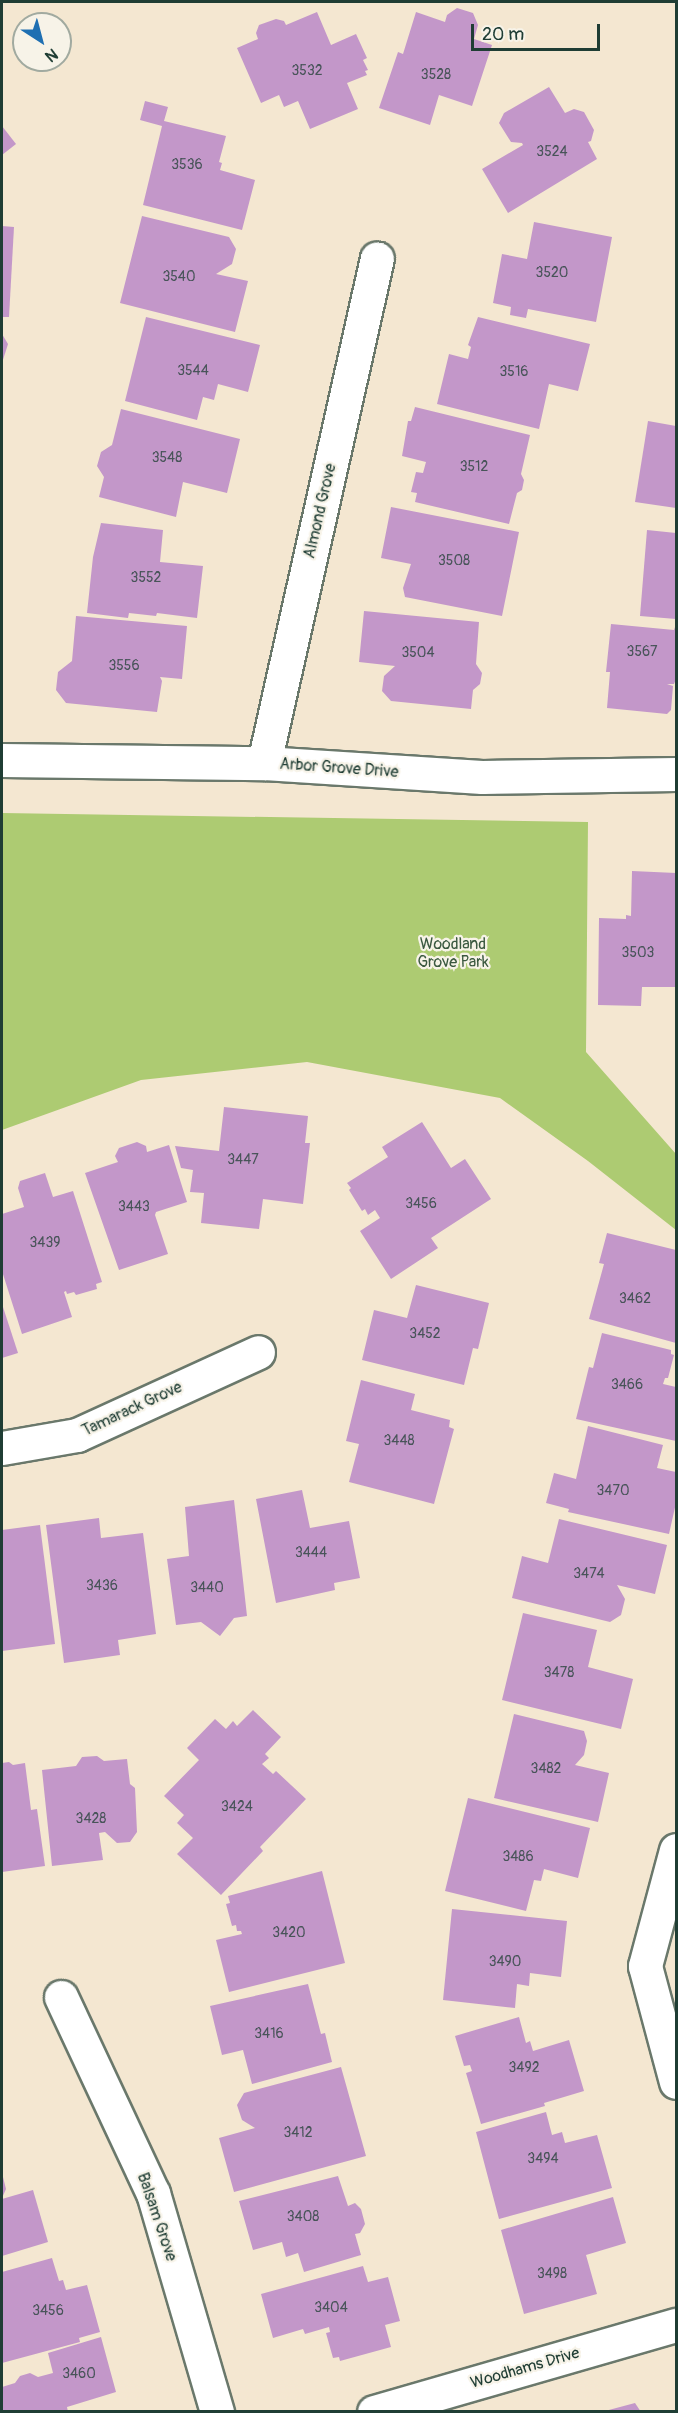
<!DOCTYPE html>
<style>
body{margin:0}
#map{position:relative;width:678px;height:2413px;overflow:hidden;background:#f4e7d1;font-family:Pangolin,sans-serif}
div>[style]{position:absolute}
[style*='--x']{left:calc(var(--x)*1px);top:calc(var(--y)*1px);width:calc(var(--w)*1px);rotate:calc(var(--a)*1deg)}
.green>*{inset:0;background:#adcb72}
.building>*{inset:0;background:#c397c9}
.roads{filter:drop-shadow(2px 0 #6a786b) drop-shadow(-2px 0 #6a786b) drop-shadow(0 2px #6a786b) drop-shadow(0 -2px #6a786b)}
.minor>*{height:33px;margin:-16.5px;padding:0 16.5px;transform-origin:16.5px;border-radius:16.5px;background:#fff}
.tertiary>*{height:33px;margin:-16.5px;padding:0 16.5px;transform-origin:16.5px;border-radius:16.5px;background:#fff}
span{translate:-50% -50%;white-space:nowrap;text-align:center;line-height:1.15;-webkit-text-stroke:4.5px #f7f3e8;paint-order:stroke}
.number-label{font-size:14px;color:#485459}
.number-label span{-webkit-text-stroke-width:0}
.street-label{font-size:16px;color:#1f3d34}
.park-label{font-size:16px;color:#3b5940}
.frame{position:absolute;inset:0;border:3px solid #1f3d34;pointer-events:none}
.north{position:absolute;left:12px;top:12px;width:60px;height:60px;box-sizing:border-box;background:#f7f3e8;border:2px solid #a1aaa0;border-radius:50%;rotate:144deg;font-size:16px;font-weight:700;line-height:24px;text-align:center;color:#1f3d34}
.north::after{content:'';display:block;margin:auto;width:21px;height:27px;background:#1f6fb2;clip-path:polygon(50% 0,100% 100%,50% 72%,0 100%)}
.scale{position:absolute;left:471px;top:24px;width:129px;height:27px;box-sizing:border-box;border:3px solid #1f3d34;border-top:0;padding-left:8px;font-size:18px;line-height:21px;white-space:nowrap;color:#1f3d34;-webkit-text-stroke:4px #f7f3e8;paint-order:stroke}
</style>
<div id="map">
<div class="green">
<i style="clip-path:polygon(2px 813px,588px 822px,586px 1052px,676px 1154px,676px 1230px,588px 1161px,500px 1098px,307px 1062px,141px 1080px,2px 1130px)"></i>
</div>
<div class="building">
<i style="clip-path:polygon(457px 8px,473px 13px,478px 25px,474px 39px,492px 45px,472px 106px,439px 95px,430px 125px,379px 108px,398px 52px,403px 54px,416px 12px,445px 22px,447px 15px)"></i>
<i style="clip-path:polygon(317px 12px,331px 45px,356px 34px,367px 58px,363px 60px,368px 70px,365px 71px,367px 75px,347px 83px,358px 109px,310px 129px,298px 101px,284px 107px,279px 95px,261px 103px,237px 48px,258px 39px,256px 33px,259px 25px,276px 19px,284px 21px,286px 25px)"></i>
<i style="clip-path:polygon(549px 87px,565px 113px,574px 109px,584px 112px,594px 130px,591px 141px,588px 142px,597px 159px,508px 213px,482px 169px,523px 145px,522px 143px,511px 142px,499px 123px,504px 113px)"></i>
<i style="clip-path:polygon(145px 101px,168px 107px,164px 121px,226px 136px,219px 162px,222px 163px,220px 170px,255px 180px,242px 230px,143px 205px,162px 126px,140px 120px)"></i>
<i style="clip-path:polygon(2px 126px,16px 144px,2px 155px)"></i>
<i style="clip-path:polygon(142px 216px,229px 237px,236px 249px,232px 264px,216px 274px,248px 281px,235px 332px,120px 303px)"></i>
<i style="clip-path:polygon(534px 222px,612px 237px,596px 322px,528px 309px,526px 318px,510px 315px,511px 307px,493px 303px,502px 254px,527px 259px)"></i>
<i style="clip-path:polygon(2px 226px,14px 227px,9px 317px,2px 317px)"></i>
<i style="clip-path:polygon(146px 317px,260px 345px,248px 392px,218px 384px,214px 400px,203px 397px,197px 420px,125px 401px)"></i>
<i style="clip-path:polygon(478px 317px,590px 344px,578px 391px,549px 384px,539px 429px,437px 404px,449px 354px,468px 359px,471px 347px,468px 345px)"></i>
<i style="clip-path:polygon(2px 334px,8px 344px,2px 363px)"></i>
<i style="clip-path:polygon(415px 407px,530px 435px,521px 474px,524px 480px,522px 490px,517px 493px,509px 524px,415px 502px,417px 493px,411px 492px,416px 472px,423px 473px,426px 462px,402px 456px,408px 421px,411px 421px)"></i>
<i style="clip-path:polygon(121px 409px,240px 439px,227px 493px,183px 482px,176px 517px,99px 497px,104px 477px,97px 466px,101px 452px,112px 445px)"></i>
<i style="clip-path:polygon(648px 421px,676px 426px,676px 508px,635px 502px)"></i>
<i style="clip-path:polygon(391px 507px,519px 532px,502px 616px,405px 597px,403px 588px,411px 564px,381px 558px)"></i>
<i style="clip-path:polygon(101px 523px,163px 530px,160px 562px,203px 566px,197px 618px,157px 613px,156px 616px,129px 613px,128px 618px,87px 613px,93px 557px)"></i>
<i style="clip-path:polygon(647px 530px,676px 533px,676px 619px,640px 616px)"></i>
<i style="clip-path:polygon(364px 611px,479px 622px,476px 664px,482px 673px,480px 684px,473px 690px,471px 709px,391px 701px,382px 691px,384px 676px,395px 666px,359px 662px)"></i>
<i style="clip-path:polygon(76px 616px,187px 626px,182px 679px,160px 677px,162px 681px,157px 712px,66px 703px,56px 690px,58px 672px,72px 661px)"></i>
<i style="clip-path:polygon(611px 624px,674px 630px,676px 624px,676px 679px,674px 684px,667px 684px,673px 686px,671px 710px,667px 714px,607px 708px,610px 672px,606px 672px)"></i>
<i style="clip-path:polygon(632px 871px,676px 873px,676px 987px,642px 987px,641px 1006px,598px 1005px,599px 918px,626px 919px,626px 915px,631px 916px)"></i>
<i style="clip-path:polygon(224px 1107px,308px 1116px,305px 1143px,310px 1143px,303px 1204px,263px 1199px,259px 1229px,201px 1223px,204px 1193px,190px 1192px,193px 1170px,181px 1168px,175px 1146px,219px 1151px)"></i>
<i style="clip-path:polygon(422px 1122px,451px 1168px,465px 1159px,491px 1199px,431px 1238px,438px 1248px,391px 1279px,360px 1231px,380px 1218px,375px 1210px,368px 1215px,365px 1209px,362px 1211px,349px 1190px,351px 1188px,347px 1183px,388px 1157px,382px 1147px)"></i>
<i style="clip-path:polygon(137px 1142px,146px 1146px,147px 1152px,169px 1145px,187px 1202px,156px 1212px,155px 1215px,168px 1254px,119px 1270px,85px 1173px,118px 1162px,115px 1156px,119px 1148px)"></i>
<i style="clip-path:polygon(45px 1173px,53px 1197px,73px 1191px,102px 1282px,96px 1284px,97px 1289px,76px 1295px,74px 1292px,67px 1294px,66px 1291px,64px 1292px,72px 1317px,22px 1334px,2px 1271px,2px 1214px,24px 1207px,18px 1188px,20px 1181px)"></i>
<i style="clip-path:polygon(607px 1233px,676px 1250px,676px 1343px,589px 1319px,604px 1264px,599px 1263px)"></i>
<i style="clip-path:polygon(416px 1285px,489px 1303px,478px 1349px,473px 1348px,464px 1385px,362px 1360px,374px 1310px,407px 1318px)"></i>
<i style="clip-path:polygon(2px 1304px,18px 1353px,2px 1358px)"></i>
<i style="clip-path:polygon(602px 1333px,671px 1350px,671px 1354px,674px 1355px,668px 1378px,665px 1378px,663px 1384px,676px 1387px,676px 1441px,576px 1419px,589px 1367px,593px 1368px)"></i>
<i style="clip-path:polygon(361px 1380px,415px 1394px,411px 1410px,450px 1420px,449px 1427px,454px 1429px,434px 1504px,349px 1482px,359px 1444px,346px 1441px)"></i>
<i style="clip-path:polygon(588px 1426px,663px 1445px,657px 1468px,676px 1472px,676px 1503px,669px 1534px,568px 1512px,569px 1509px,546px 1503px,554px 1473px,576px 1479px)"></i>
<i style="clip-path:polygon(302px 1490px,310px 1528px,349px 1521px,360px 1578px,334px 1583px,335px 1590px,276px 1603px,256px 1499px)"></i>
<i style="clip-path:polygon(234px 1500px,247px 1616px,234px 1618px,220px 1636px,201px 1622px,176px 1625px,167px 1559px,189px 1556px,185px 1507px)"></i>
<i style="clip-path:polygon(99px 1518px,101px 1538px,143px 1533px,156px 1634px,118px 1640px,120px 1655px,64px 1663px,46px 1525px)"></i>
<i style="clip-path:polygon(559px 1519px,667px 1545px,655px 1594px,617px 1585px,625px 1599px,621px 1615px,610px 1622px,512px 1598px,522px 1556px,548px 1563px)"></i>
<i style="clip-path:polygon(40px 1525px,55px 1644px,2px 1651px,2px 1530px)"></i>
<i style="clip-path:polygon(523px 1613px,597px 1630px,588px 1667px,633px 1679px,621px 1729px,502px 1700px)"></i>
<i style="clip-path:polygon(253px 1710px,281px 1737px,265px 1754px,269px 1758px,262px 1764px,273px 1774px,276px 1771px,306px 1799px,260px 1847px,263px 1851px,221px 1895px,177px 1854px,193px 1838px,177px 1823px,184px 1815px,164px 1796px,199px 1760px,187px 1748px,215px 1719px,226px 1729px,233px 1721px,237px 1726px)"></i>
<i style="clip-path:polygon(514px 1714px,584px 1731px,587px 1741px,584px 1755px,575px 1765px,609px 1773px,598px 1822px,494px 1798px)"></i>
<i style="clip-path:polygon(97px 1756px,104px 1761px,127px 1759px,130px 1784px,135px 1788px,137px 1832px,130px 1842px,117px 1843px,105px 1832px,99px 1833px,103px 1860px,52px 1866px,42px 1770px,76px 1766px,82px 1757px)"></i>
<i style="clip-path:polygon(9px 1762px,13px 1765px,25px 1763px,31px 1810px,37px 1809px,45px 1866px,2px 1872px,2px 1763px)"></i>
<i style="clip-path:polygon(468px 1798px,590px 1828px,578px 1878px,544px 1869px,541px 1881px,534px 1880px,526px 1911px,445px 1891px)"></i>
<i style="clip-path:polygon(322px 1871px,345px 1963px,229px 1992px,216px 1940px,242px 1934px,241px 1931px,237px 1931px,236px 1925px,232px 1926px,226px 1904px,230px 1903px,228px 1896px)"></i>
<i style="clip-path:polygon(452px 1909px,567px 1921px,561px 1977px,530px 1973px,529px 1986px,517px 1984px,515px 2008px,443px 2000px)"></i>
<i style="clip-path:polygon(308px 1984px,321px 2034px,325px 2033px,332px 2062px,252px 2084px,243px 2050px,222px 2055px,210px 2006px)"></i>
<i style="clip-path:polygon(519px 2017px,526px 2043px,530px 2041px,533px 2051px,569px 2040px,584px 2091px,544px 2103px,545px 2106px,481px 2124px,466px 2073px,472px 2071px,470px 2065px,464px 2066px,455px 2036px)"></i>
<i style="clip-path:polygon(341px 2067px,366px 2156px,234px 2192px,219px 2138px,255px 2128px,242px 2120px,237px 2105px,244px 2093px)"></i>
<i style="clip-path:polygon(546px 2112px,552px 2135px,562px 2132px,565px 2143px,597px 2135px,612px 2188px,499px 2219px,476px 2132px)"></i>
<i style="clip-path:polygon(2px 2173px,6px 2189px,2px 2198px)"></i>
<i style="clip-path:polygon(338px 2176px,348px 2206px,355px 2203px,361px 2209px,365px 2224px,360px 2233px,355px 2234px,361px 2255px,304px 2272px,298px 2253px,286px 2257px,282px 2242px,253px 2250px,239px 2201px)"></i>
<i style="clip-path:polygon(33px 2190px,48px 2242px,2px 2256px,2px 2199px)"></i>
<i style="clip-path:polygon(613px 2197px,626px 2243px,586px 2255px,597px 2294px,524px 2314px,501px 2230px)"></i>
<i style="clip-path:polygon(52px 2258px,59px 2281px,63px 2280px,66px 2290px,87px 2285px,100px 2332px,79px 2338px,80px 2342px,2px 2363px,2px 2272px)"></i>
<i style="clip-path:polygon(363px 2266px,368px 2282px,388px 2277px,400px 2321px,385px 2325px,391px 2347px,340px 2361px,339px 2357px,333px 2358px,326px 2333px,330px 2332px,329px 2327px,305px 2334px,303px 2329px,273px 2338px,261px 2294px)"></i>
<i style="clip-path:polygon(101px 2337px,116px 2392px,67px 2407px,68px 2412px,2px 2412px,2px 2387px,15px 2383px,20px 2376px,30px 2373px,38px 2377px,53px 2373px,48px 2353px)"></i>
<i style="clip-path:polygon(635px 2403px,641px 2412px,605px 2412px,605px 2411px)"></i>
</div>
<div class="roads">
<div class="minor">
<i style="--x:2;--y:760;--w:262;--a:0.7"></i>
<i style="--x:264;--y:763;--w:218;--a:3.7"></i>
<i style="--x:482;--y:777;--w:194;--a:-0.9"></i>
<i style="--x:264;--y:763;--w:517;--a:-77.39"></i>
<i style="--x:2;--y:1448;--w:76;--a:-9.8"></i>
<i style="--x:77;--y:1435;--w:199;--a:-24.6"></i>
<i style="--x:676;--y:1850;--w:120;--a:105"></i>
<i style="--x:645;--y:1966;--w:120;--a:75"></i>
<i style="--x:61;--y:1997;--w:217;--a:64.9"></i>
<i style="--x:153;--y:2193;--w:228;--a:73.7"></i>
</div>
<div class="tertiary">
<i style="--x:374;--y:2412;--w:314;--a:-16.1"></i>
</div>
</div>
<div class="number-label">
<span style="left:307px;top:71px">3532</span>
<span style="left:436px;top:75px">3528</span>
<span style="left:552px;top:152px">3524</span>
<span style="left:187px;top:165px">3536</span>
<span style="left:552px;top:273px">3520</span>
<span style="left:179px;top:277px">3540</span>
<span style="left:193px;top:371px">3544</span>
<span style="left:514px;top:372px">3516</span>
<span style="left:167px;top:458px">3548</span>
<span style="left:474px;top:467px">3512</span>
<span style="left:454px;top:561px">3508</span>
<span style="left:146px;top:578px">3552</span>
<span style="left:642px;top:652px">3567</span>
<span style="left:418px;top:653px">3504</span>
<span style="left:124px;top:666px">3556</span>
<span style="left:638px;top:953px">3503</span>
<span style="left:243px;top:1160px">3447</span>
<span style="left:421px;top:1204px">3456</span>
<span style="left:134px;top:1207px">3443</span>
<span style="left:45px;top:1243px">3439</span>
<span style="left:635px;top:1299px">3462</span>
<span style="left:425px;top:1334px">3452</span>
<span style="left:627px;top:1385px">3466</span>
<span style="left:399px;top:1441px">3448</span>
<span style="left:613px;top:1491px">3470</span>
<span style="left:311px;top:1553px">3444</span>
<span style="left:589px;top:1574px">3474</span>
<span style="left:102px;top:1586px">3436</span>
<span style="left:207px;top:1588px">3440</span>
<span style="left:559px;top:1673px">3478</span>
<span style="left:546px;top:1769px">3482</span>
<span style="left:237px;top:1807px">3424</span>
<span style="left:91px;top:1819px">3428</span>
<span style="left:518px;top:1857px">3486</span>
<span style="left:289px;top:1933px">3420</span>
<span style="left:505px;top:1962px">3490</span>
<span style="left:269px;top:2034px">3416</span>
<span style="left:524px;top:2068px">3492</span>
<span style="left:298px;top:2133px">3412</span>
<span style="left:543px;top:2159px">3494</span>
<span style="left:303px;top:2217px">3408</span>
<span style="left:552px;top:2274px">3498</span>
<span style="left:331px;top:2308px">3404</span>
<span style="left:48px;top:2311px">3456</span>
<span style="left:79px;top:2374px">3460</span>
</div>
<div class="street-label">
<span style="left:320px;top:511px;rotate:-77deg">Almond Grove</span>
<span style="left:339px;top:768px;rotate:4deg">Arbor Grove Drive</span>
<span style="left:132px;top:1409px;rotate:-25deg">Tamarack Grove</span>
<span style="left:157px;top:2217px;rotate:71deg">Balsam Grove</span>
<span style="left:525px;top:2368px;rotate:-16deg">Woodhams Drive</span>
</div>
<div class="park-label">
<span style="left:453px;top:953px">Woodland<br>Grove Park</span>
</div>
<div class="frame"></div>
<div class="north">N</div>
<div class="scale">20 m</div>
</div>
